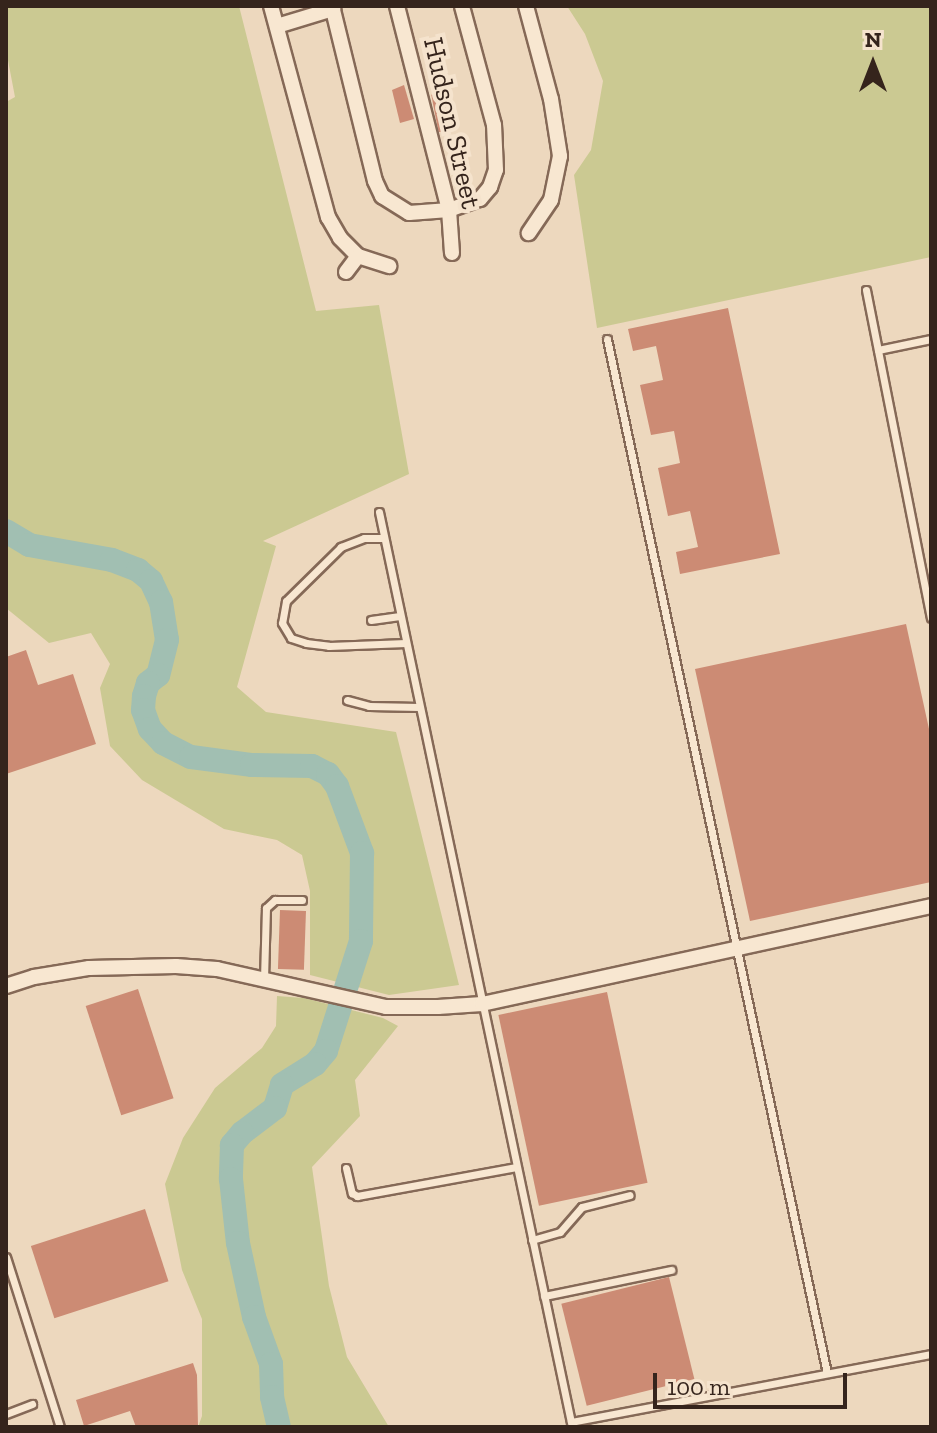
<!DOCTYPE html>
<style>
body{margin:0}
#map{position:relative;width:937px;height:1433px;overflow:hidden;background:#edd8be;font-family:"Zilla Slab",serif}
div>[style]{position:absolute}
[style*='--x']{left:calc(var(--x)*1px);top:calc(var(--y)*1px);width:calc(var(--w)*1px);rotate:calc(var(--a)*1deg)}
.green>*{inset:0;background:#cbc992}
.river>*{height:24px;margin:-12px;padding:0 12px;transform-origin:12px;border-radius:12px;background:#a1bfb2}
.building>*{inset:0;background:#cc8b74;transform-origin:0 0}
.roads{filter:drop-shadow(2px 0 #856957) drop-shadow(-2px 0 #856957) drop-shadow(0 2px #856957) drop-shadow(0 -2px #856957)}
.service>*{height:7px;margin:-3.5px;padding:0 3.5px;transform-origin:3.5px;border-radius:3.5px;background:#f8e7d1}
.minor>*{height:14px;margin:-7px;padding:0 7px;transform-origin:7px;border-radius:7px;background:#f8e7d1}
span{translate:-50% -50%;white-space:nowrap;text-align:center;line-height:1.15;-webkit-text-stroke:8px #f5e3cd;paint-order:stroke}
.street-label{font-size:28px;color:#35241c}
.frame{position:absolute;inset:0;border:8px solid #35241c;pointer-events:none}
.north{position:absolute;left:833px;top:24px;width:80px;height:80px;-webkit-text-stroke:6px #f5e3cd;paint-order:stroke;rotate:0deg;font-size:22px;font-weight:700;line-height:32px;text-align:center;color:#35241c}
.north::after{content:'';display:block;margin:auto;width:28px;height:36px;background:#35241c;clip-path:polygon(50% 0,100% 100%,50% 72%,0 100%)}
.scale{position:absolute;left:653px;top:1373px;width:194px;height:36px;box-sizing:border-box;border:4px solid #35241c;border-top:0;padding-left:10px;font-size:24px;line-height:28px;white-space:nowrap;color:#35241c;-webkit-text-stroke:6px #f5e3cd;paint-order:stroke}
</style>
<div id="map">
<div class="green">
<i style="clip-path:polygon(6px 6px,239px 6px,316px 311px,379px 305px,409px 474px,263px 541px,276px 546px,237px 687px,266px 712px,396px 732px,459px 985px,389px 995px,310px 975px,310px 891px,302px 855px,277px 840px,224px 829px,142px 780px,110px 746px,100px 688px,110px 664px,91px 633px,49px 643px,6px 608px,6px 102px,15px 97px,6px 50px)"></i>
<i style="clip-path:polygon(567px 6px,931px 6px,931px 257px,597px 328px,574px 175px,591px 150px,603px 81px,585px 34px)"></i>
<i style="clip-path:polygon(277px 996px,304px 998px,383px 1018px,398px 1026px,355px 1080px,360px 1116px,312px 1167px,329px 1286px,347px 1357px,389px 1427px,198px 1427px,202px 1416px,202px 1319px,182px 1270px,165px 1184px,183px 1138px,215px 1088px,262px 1048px,276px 1026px)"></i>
</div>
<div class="river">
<i style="--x:6;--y:531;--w:27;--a:31"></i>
<i style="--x:29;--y:545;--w:84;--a:10.2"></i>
<i style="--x:112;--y:560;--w:28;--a:21"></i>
<i style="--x:138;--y:570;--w:17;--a:40"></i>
<i style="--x:151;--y:581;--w:23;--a:65"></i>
<i style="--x:161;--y:602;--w:38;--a:81"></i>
<i style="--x:167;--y:640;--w:36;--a:104"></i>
<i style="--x:158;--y:675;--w:13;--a:141"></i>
<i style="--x:148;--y:683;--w:14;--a:107"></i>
<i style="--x:144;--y:696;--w:14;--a:94"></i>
<i style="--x:143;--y:710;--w:20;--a:70"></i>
<i style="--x:150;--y:729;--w:19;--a:47"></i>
<i style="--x:163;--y:743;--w:31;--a:27"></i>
<i style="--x:191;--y:757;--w:62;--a:7.5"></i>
<i style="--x:252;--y:765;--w:60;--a:1"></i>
<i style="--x:312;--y:766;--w:18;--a:27"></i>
<i style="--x:328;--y:774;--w:15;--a:53"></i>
<i style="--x:337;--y:786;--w:72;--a:69.5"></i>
<i style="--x:362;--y:853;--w:88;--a:90.7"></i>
<i style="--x:361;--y:941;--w:115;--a:107.7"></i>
<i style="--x:326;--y:1051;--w:17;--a:130"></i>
<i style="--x:315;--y:1064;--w:39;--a:148"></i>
<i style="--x:282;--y:1085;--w:24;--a:107"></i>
<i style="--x:275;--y:1108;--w:41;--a:142.9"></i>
<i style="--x:242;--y:1133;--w:16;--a:130"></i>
<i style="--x:232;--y:1145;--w:34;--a:92"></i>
<i style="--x:231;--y:1179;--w:64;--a:83.8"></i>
<i style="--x:238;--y:1243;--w:76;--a:77.8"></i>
<i style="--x:254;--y:1317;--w:50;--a:70.1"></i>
<i style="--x:271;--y:1364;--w:33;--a:88"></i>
<i style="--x:272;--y:1397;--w:31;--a:77"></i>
</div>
<div class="building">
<i style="clip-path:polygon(404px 85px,414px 119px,400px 123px,392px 90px)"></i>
<i style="left:446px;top:92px;width:38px;height:15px;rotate:79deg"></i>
<i style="clip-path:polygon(728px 308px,780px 554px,680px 574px,676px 552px,698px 547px,690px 511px,668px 516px,658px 468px,680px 463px,674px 431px,651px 435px,640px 385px,663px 380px,656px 346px,633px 351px,628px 329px)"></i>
<i style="clip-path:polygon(906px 624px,931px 738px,931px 882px,750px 921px,695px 669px)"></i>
<i style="clip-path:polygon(26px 650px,38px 685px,73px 674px,96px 744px,6px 774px,6px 657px)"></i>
<i style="left:280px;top:910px;width:26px;height:59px;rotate:2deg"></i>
<i style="left:138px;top:989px;width:115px;height:55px;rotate:72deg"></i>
<i style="left:607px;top:992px;width:195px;height:111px;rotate:78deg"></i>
<i style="left:145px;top:1209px;width:76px;height:120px;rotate:72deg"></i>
<i style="left:669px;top:1277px;width:105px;height:111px;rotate:76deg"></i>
<i style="clip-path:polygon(193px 1363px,197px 1375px,198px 1427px,136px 1427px,130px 1411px,84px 1426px,76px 1400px)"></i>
</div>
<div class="roads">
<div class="service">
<i style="--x:866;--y:290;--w:334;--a:78.8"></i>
<i style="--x:607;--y:339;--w:1057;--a:77.99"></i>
<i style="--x:878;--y:350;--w:54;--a:-11.7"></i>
<i style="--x:379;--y:512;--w:930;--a:78.09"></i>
<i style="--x:571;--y:1422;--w:366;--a:-10.7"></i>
<i style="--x:384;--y:538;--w:20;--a:180"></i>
<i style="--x:364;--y:538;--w:25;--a:159"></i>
<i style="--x:341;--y:547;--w:77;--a:135.5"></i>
<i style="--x:286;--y:601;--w:22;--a:100"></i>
<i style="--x:282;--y:623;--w:17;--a:59"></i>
<i style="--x:291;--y:638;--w:16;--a:18"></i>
<i style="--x:306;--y:643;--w:23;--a:7"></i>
<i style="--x:329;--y:646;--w:77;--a:-2.2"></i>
<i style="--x:371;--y:620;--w:29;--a:-8"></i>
<i style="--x:347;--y:700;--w:23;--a:15"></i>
<i style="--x:369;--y:706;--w:50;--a:1.1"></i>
<i style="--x:264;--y:979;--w:71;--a:-88.4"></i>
<i style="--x:266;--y:908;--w:12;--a:-42"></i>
<i style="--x:275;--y:900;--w:27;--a:0"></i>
<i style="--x:346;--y:1168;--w:26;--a:77"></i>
<i style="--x:352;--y:1193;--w:6;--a:31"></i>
<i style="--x:357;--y:1196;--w:162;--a:-10.3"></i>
<i style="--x:532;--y:1240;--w:29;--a:-16"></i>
<i style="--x:560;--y:1232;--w:33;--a:-49"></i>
<i style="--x:582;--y:1207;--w:49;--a:-14"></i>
<i style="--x:6;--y:1257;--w:178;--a:72.4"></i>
<i style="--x:544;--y:1296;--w:130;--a:-11.6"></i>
<i style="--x:6;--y:1414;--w:28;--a:-21"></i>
</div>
<div class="minor">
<i style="--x:271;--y:6;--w:219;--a:74.9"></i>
<i style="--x:328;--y:217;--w:24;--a:60"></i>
<i style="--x:340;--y:238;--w:25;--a:45"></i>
<i style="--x:358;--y:256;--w:33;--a:18"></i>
<i style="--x:332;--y:6;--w:180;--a:76.2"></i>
<i style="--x:375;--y:181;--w:17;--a:65"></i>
<i style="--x:382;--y:196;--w:32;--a:32"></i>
<i style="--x:409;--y:213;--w:40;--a:-4.3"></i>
<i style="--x:449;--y:210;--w:33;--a:-20"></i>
<i style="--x:480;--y:199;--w:16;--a:-50"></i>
<i style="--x:490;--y:187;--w:18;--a:-71"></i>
<i style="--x:496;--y:170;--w:45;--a:-92.5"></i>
<i style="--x:494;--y:125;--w:123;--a:-105.1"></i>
<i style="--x:397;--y:6;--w:211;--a:75.7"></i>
<i style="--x:449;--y:210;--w:43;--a:86"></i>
<i style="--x:526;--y:6;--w:96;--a:75"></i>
<i style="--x:551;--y:99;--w:58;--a:81"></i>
<i style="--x:560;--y:156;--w:45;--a:101.6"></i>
<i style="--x:551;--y:200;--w:40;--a:124"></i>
<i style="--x:277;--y:26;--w:59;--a:-16.9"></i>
<i style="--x:346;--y:272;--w:20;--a:-53"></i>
<i style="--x:6;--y:986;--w:29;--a:-18"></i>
<i style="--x:34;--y:977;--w:56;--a:-9.3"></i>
<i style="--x:89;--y:968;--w:87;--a:-1.3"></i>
<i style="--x:176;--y:966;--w:41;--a:4.2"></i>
<i style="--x:217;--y:969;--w:173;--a:12.7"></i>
<i style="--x:386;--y:1007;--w:52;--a:0"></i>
<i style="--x:438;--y:1007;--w:44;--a:-3.9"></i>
<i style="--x:482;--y:1004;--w:460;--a:-12.3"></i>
</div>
</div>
<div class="street-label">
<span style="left:452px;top:123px;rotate:77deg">Hudson Street</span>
</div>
<div class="frame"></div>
<div class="north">N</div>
<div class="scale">100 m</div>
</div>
